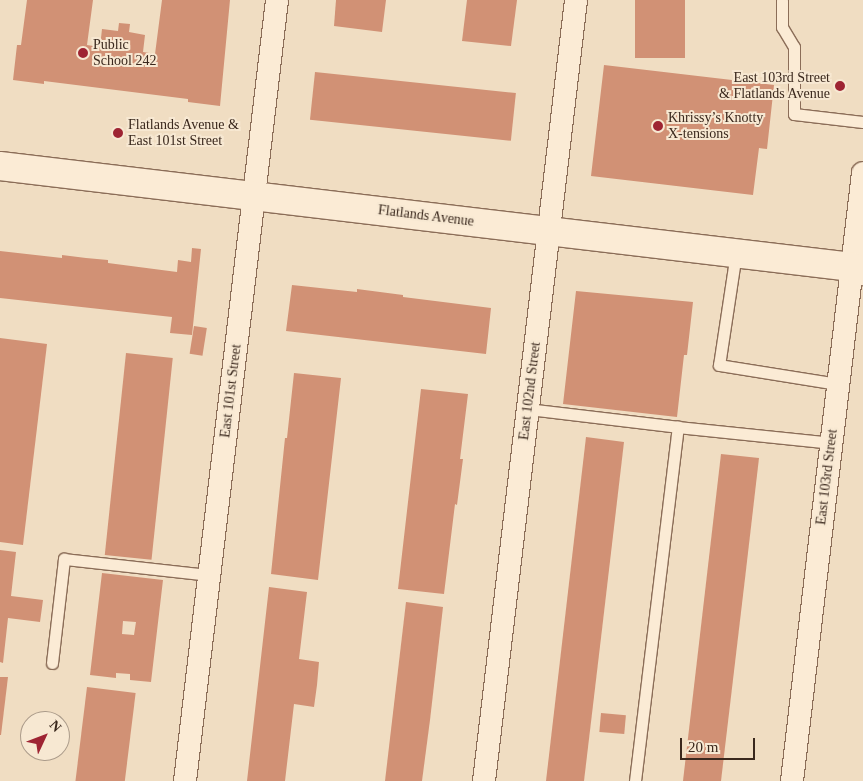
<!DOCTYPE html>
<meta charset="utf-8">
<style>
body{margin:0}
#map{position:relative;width:863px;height:781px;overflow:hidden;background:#f0ddc2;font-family:Georgia,serif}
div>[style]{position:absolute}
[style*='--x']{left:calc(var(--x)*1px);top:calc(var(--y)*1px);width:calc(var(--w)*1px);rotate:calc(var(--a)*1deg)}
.building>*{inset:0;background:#d19175;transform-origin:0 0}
.roads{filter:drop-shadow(1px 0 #8b6d58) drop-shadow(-1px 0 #8b6d58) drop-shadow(0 1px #8b6d58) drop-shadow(0 -1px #8b6d58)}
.lane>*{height:11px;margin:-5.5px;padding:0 5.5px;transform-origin:5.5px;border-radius:5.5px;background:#fbebd5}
.street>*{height:22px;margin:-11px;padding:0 11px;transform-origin:11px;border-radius:11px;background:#fbebd5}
.secondary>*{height:28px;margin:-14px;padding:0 14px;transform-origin:14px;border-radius:14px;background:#fbebd5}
.dots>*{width:14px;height:14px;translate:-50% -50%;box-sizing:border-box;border:2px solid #f7e8d2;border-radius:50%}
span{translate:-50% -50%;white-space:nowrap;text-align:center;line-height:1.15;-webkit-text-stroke:4px #f7e8d2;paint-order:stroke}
.poi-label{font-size:14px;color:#3a281d}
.left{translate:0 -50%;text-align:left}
.right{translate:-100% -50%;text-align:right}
.street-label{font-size:14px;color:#3a281d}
.north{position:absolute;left:20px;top:711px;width:50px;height:50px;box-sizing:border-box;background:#f7e8d2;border:1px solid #ab9b8a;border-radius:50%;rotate:47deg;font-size:14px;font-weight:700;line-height:20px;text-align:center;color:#3a281d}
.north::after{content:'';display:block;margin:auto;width:18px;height:22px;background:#9e2433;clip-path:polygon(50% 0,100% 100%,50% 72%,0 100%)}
.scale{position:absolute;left:680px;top:738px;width:75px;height:22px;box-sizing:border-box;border:2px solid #3a281d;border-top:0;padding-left:6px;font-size:15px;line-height:18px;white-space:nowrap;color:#3a281d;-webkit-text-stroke:4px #f7e8d2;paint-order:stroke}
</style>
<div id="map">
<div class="building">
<i style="clip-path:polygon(27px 0,93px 0,87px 45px,100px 47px,102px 29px,118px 31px,119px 23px,130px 24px,129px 32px,145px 35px,143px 52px,155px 54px,162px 0,230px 0,220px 106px,188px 102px,188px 99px,44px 81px,44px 84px,13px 80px,17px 45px,21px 45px)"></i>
<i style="clip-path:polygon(336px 0,386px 0,382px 32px,334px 26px)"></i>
<i style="clip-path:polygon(467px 0,517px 0,511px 46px,462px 41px)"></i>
<i style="left:635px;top:0;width:50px;height:58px"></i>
<i style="clip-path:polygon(604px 65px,774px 85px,767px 149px,759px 148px,753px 195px,591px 176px)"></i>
<i style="left:315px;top:72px;width:202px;height:48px;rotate:6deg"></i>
<i style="clip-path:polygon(192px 248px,201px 249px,192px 335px,170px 333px,172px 317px,0 298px,0 251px,62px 258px,62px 255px,86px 258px,108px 260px,108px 263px,177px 272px,178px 260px,191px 262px)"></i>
<i style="clip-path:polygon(292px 285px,357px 292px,357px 289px,403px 295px,403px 297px,491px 308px,486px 354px,286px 331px)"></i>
<i style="clip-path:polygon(576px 291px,693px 302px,687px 355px,684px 355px,677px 417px,563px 404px)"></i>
<i style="left:194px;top:326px;width:13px;height:28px;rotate:9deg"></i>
<i style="clip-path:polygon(0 338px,47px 344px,23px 545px,0 542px)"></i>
<i style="left:126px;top:353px;width:47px;height:203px;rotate:6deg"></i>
<i style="clip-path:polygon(294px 373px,341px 378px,318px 580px,271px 574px,285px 438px,287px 438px)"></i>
<i style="clip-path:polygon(421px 389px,468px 394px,460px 459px,463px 459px,457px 505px,455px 504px,444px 594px,398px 589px)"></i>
<i style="clip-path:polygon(586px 437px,624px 442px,603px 621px,584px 781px,546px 781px)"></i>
<i style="clip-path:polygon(721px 454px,759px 458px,746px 570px,721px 781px,683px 781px)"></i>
<i style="clip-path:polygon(0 550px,16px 552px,11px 596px,43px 600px,40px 622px,8px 618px,3px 663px,0 662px)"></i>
<i style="clip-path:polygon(evenodd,102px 573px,163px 580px,151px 682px,130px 680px,130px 674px,116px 673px,116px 678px,90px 675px,102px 573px,123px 621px,136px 622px,134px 635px,122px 634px,123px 621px)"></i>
<i style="clip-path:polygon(269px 587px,307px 592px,299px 659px,319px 662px,317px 685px,314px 707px,294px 704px,285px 781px,247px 781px)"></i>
<i style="clip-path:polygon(406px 602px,443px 607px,430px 720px,422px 781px,385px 781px)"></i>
<i style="clip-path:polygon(0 677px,8px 677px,1px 735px,0 735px)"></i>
<i style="left:87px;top:687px;width:49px;height:95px;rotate:7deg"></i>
<i style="left:601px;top:713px;width:25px;height:19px;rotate:5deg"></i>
</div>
<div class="roads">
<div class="lane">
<i style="--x:782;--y:0;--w:27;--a:90"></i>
<i style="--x:782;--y:27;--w:23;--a:59"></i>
<i style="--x:794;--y:47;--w:67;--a:90"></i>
<i style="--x:794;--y:114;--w:69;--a:6.6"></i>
<i style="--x:736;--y:253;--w:113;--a:98.6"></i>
<i style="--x:719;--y:365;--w:121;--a:9.1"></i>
<i style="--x:528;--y:409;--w:151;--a:6.8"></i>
<i style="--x:52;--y:663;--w:105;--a:-83.4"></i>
<i style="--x:64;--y:559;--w:146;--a:6.3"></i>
<i style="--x:635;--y:781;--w:357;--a:-83.1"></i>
<i style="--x:678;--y:427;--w:155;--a:5.9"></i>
</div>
<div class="street">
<i style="--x:185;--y:781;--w:786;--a:-83.28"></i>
<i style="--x:484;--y:781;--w:786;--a:-83.28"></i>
<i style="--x:792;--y:781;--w:612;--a:-83.34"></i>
</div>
<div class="secondary">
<i style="--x:0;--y:166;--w:858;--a:6.76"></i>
<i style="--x:852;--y:267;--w:12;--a:20"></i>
</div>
</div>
<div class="dots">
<i style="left:83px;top:53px;background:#9e2433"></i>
<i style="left:840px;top:86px;background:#9e2433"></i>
<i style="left:658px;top:126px;background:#9e2433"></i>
<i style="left:118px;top:133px;background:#9e2433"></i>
</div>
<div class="poi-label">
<span class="left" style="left:93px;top:53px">Public<br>School 242</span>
<span class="right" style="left:830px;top:86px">East 103rd Street<br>&amp; Flatlands Avenue</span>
<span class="left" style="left:668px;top:126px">Khrissy’s Knotty<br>X-tensions</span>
<span class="left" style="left:128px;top:133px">Flatlands Avenue &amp;<br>East 101st Street</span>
</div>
<div class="street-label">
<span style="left:426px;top:216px;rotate:7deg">Flatlands Avenue</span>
<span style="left:231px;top:391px;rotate:-83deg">East 101st Street</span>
<span style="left:530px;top:391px;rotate:-83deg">East 102nd Street</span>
<span style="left:827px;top:477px;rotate:-83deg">East 103rd Street</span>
</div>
<div class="north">N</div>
<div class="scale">20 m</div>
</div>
